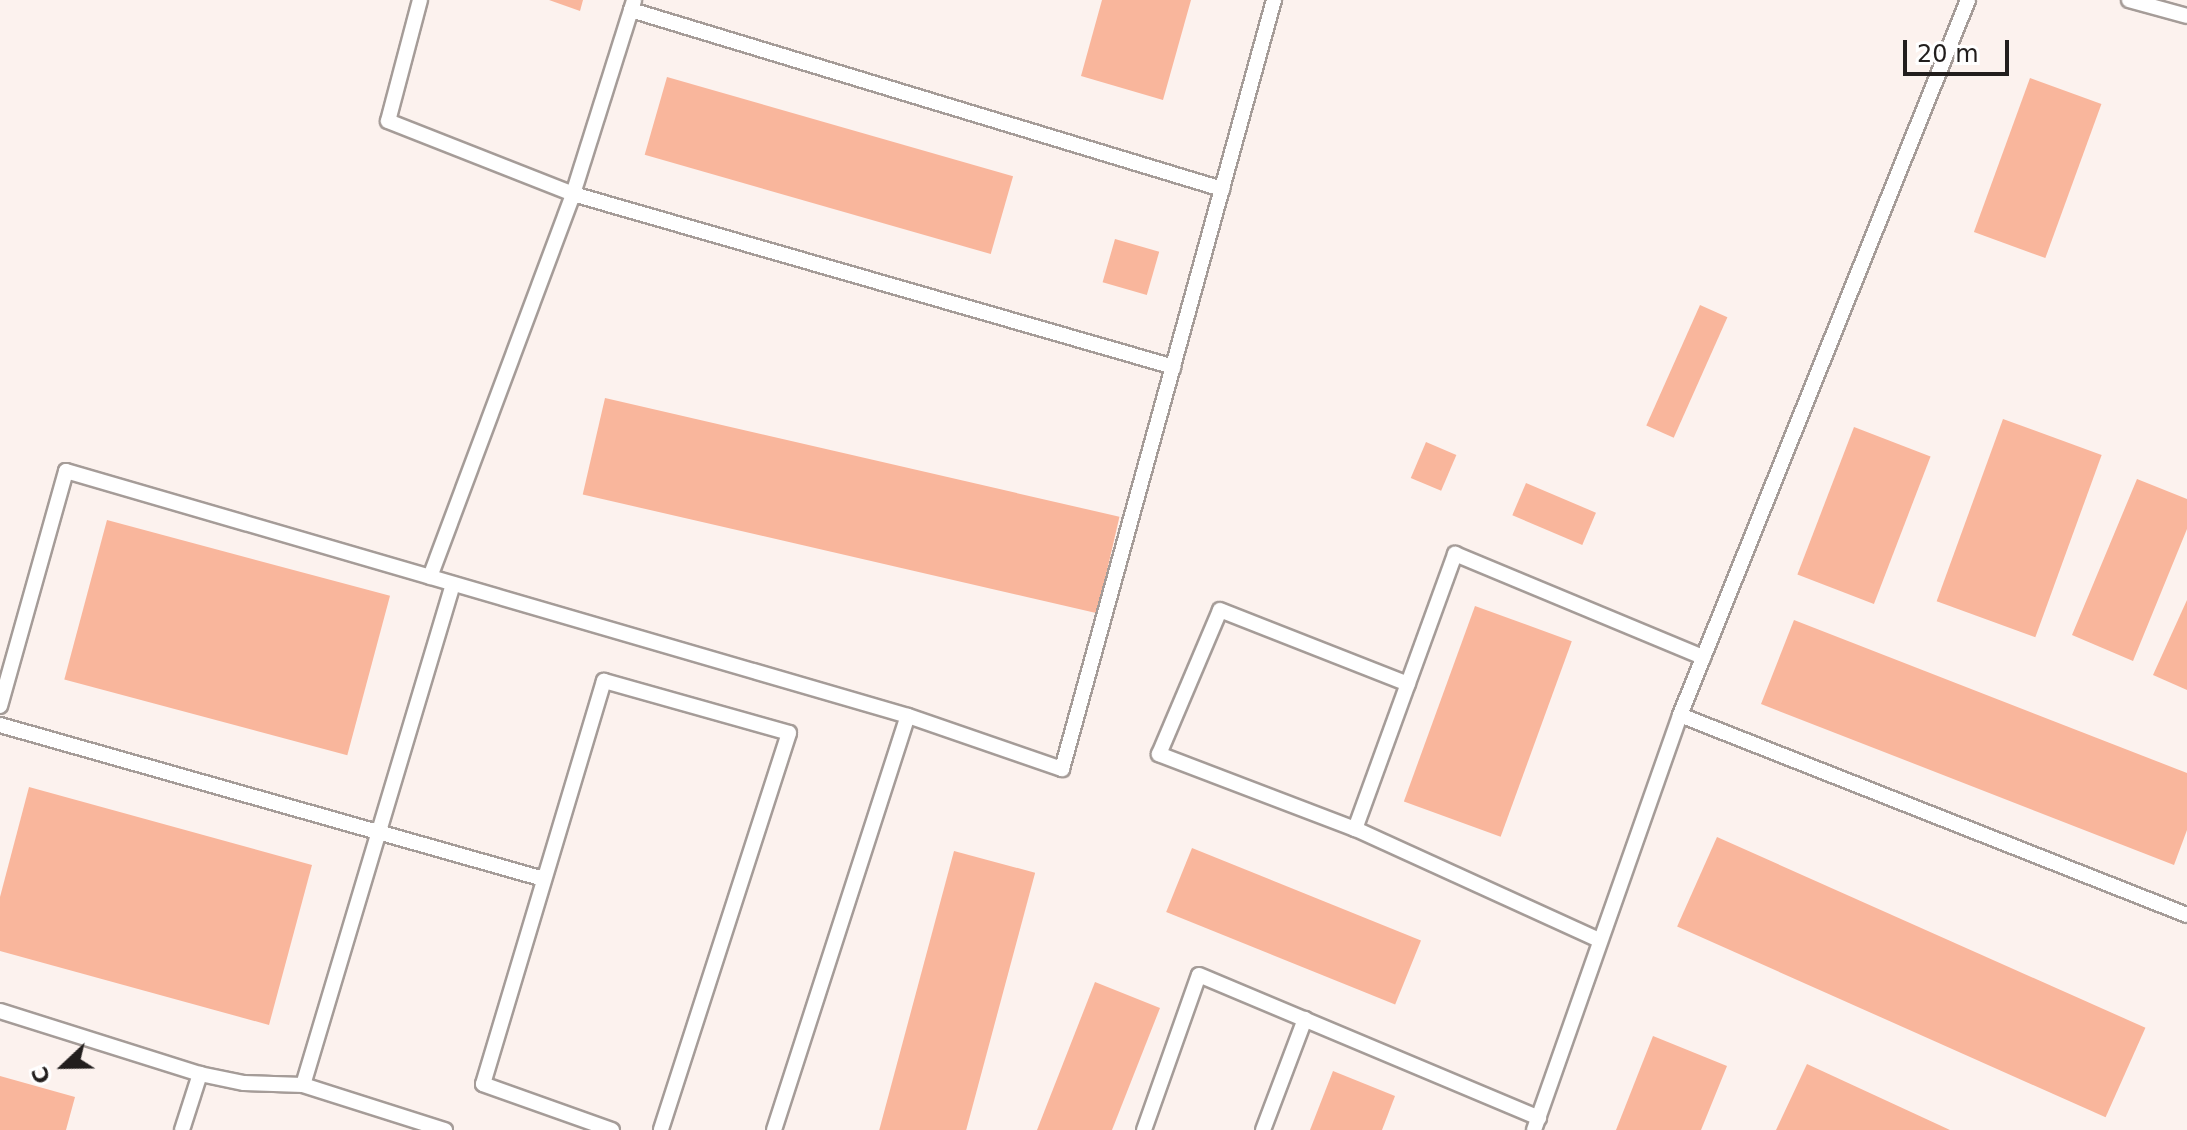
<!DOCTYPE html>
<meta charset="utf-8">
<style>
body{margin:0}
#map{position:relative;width:2187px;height:1130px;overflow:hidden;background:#fcf2ee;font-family:"DejaVu Sans",sans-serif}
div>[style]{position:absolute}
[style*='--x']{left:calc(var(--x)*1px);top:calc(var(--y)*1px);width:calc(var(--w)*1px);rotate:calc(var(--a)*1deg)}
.building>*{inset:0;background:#f9b69c;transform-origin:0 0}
.roads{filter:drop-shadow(2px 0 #a59c98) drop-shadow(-2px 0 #a59c98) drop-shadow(0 2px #a59c98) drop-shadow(0 -2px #a59c98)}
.lane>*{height:14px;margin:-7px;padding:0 7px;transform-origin:7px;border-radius:7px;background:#fff}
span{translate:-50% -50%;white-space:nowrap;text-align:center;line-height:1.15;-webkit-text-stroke:8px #fff;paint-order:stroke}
.north{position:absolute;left:24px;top:1026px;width:80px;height:80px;-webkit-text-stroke:6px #fff;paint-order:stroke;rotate:248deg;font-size:22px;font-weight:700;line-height:32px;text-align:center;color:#221e1d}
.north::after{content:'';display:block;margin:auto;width:28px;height:36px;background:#221e1d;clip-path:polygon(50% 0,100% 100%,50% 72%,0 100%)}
.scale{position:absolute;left:1903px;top:40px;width:106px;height:36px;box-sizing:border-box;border:4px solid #221e1d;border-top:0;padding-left:10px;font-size:24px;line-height:28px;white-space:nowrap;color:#221e1d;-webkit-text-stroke:6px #fff;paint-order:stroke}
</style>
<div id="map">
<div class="building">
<i style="clip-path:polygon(549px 0,583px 0,580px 11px)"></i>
<i style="clip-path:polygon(1102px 0,1191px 0,1163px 100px,1081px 76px)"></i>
<i style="left:667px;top:77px;width:360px;height:81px;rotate:16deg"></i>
<i style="left:2030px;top:78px;width:76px;height:164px;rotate:20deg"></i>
<i style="left:1115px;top:239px;width:46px;height:45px;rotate:16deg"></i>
<i style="left:1700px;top:305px;width:30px;height:132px;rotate:24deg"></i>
<i style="left:605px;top:398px;width:528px;height:99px;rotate:13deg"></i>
<i style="left:2003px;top:419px;width:105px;height:194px;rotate:20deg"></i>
<i style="left:1854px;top:427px;width:82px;height:158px;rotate:21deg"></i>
<i style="left:1426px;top:442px;width:33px;height:39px;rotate:23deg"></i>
<i style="clip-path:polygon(2137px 479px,2187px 499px,2187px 529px,2133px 661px,2072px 635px)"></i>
<i style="left:1526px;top:483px;width:76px;height:35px;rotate:23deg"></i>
<i style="left:107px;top:520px;width:293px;height:165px;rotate:15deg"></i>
<i style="clip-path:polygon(2187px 600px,2187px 690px,2153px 675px)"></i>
<i style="left:1475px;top:606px;width:103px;height:208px;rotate:20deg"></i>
<i style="clip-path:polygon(1794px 620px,2187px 773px,2187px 830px,2174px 865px,1761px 704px)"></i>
<i style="clip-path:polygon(29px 787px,312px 865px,269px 1025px,0 951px,0 897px)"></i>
<i style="left:1717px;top:837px;width:469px;height:98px;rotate:24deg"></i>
<i style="left:1192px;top:848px;width:247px;height:69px;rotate:22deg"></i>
<i style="left:954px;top:851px;width:84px;height:289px;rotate:15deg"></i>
<i style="clip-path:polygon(1095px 982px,1160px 1008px,1112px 1130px,1037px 1130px)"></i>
<i style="clip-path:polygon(1653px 1036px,1727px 1066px,1701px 1130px,1616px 1130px)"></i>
<i style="clip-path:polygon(1807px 1064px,1950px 1130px,1776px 1130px)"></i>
<i style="clip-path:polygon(1333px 1071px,1395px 1096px,1382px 1130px,1310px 1130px)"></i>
<i style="clip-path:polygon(0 1076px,75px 1097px,66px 1130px,0 1130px)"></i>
</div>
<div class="roads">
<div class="lane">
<i style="--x:420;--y:0;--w:125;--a:104.8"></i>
<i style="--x:388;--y:121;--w:199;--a:21.5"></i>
<i style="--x:573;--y:194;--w:625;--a:16.06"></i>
<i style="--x:2129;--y:0;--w:60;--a:15.4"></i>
<i style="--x:631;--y:10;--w:618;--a:16.85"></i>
<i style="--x:430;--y:577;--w:409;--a:-69.5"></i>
<i style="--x:573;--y:194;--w:203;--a:-72.5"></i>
<i style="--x:0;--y:706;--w:244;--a:-74.3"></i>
<i style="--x:66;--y:471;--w:877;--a:16.22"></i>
<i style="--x:908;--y:716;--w:163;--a:19"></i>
<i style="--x:1062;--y:769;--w:798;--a:-74.59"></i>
<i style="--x:1680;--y:715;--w:545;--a:21.53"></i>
<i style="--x:0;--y:725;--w:565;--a:15.81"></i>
<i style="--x:1355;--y:829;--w:210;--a:-159.1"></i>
<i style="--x:1159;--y:754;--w:156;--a:-67"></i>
<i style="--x:1220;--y:610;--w:202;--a:21.5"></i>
<i style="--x:1599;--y:940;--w:268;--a:-155.5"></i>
<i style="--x:1355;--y:829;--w:293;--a:-70"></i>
<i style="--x:1455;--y:554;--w:269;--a:22.6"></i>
<i style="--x:0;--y:1011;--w:210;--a:17.5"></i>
<i style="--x:200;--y:1074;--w:45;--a:11.6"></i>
<i style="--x:244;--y:1083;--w:59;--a:1.9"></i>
<i style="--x:303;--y:1085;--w:149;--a:17.6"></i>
<i style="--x:303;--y:1085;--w:523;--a:-73.33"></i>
<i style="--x:182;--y:1130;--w:59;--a:-72.2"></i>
<i style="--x:612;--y:1130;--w:137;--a:-160.4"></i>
<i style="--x:483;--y:1084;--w:421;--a:-73.3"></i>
<i style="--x:604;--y:681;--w:192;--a:15.7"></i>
<i style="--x:789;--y:733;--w:417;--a:107.9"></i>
<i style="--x:774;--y:1130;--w:435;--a:-72.1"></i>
<i style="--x:1144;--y:1130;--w:164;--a:-70.5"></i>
<i style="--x:1199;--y:975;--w:369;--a:22.8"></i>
<i style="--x:1263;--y:1130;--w:119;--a:-69.3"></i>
<i style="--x:1534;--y:1130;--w:440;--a:-70.6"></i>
<i style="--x:1680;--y:715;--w:771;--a:-68.06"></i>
</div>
</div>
<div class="north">С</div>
<div class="scale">20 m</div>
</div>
